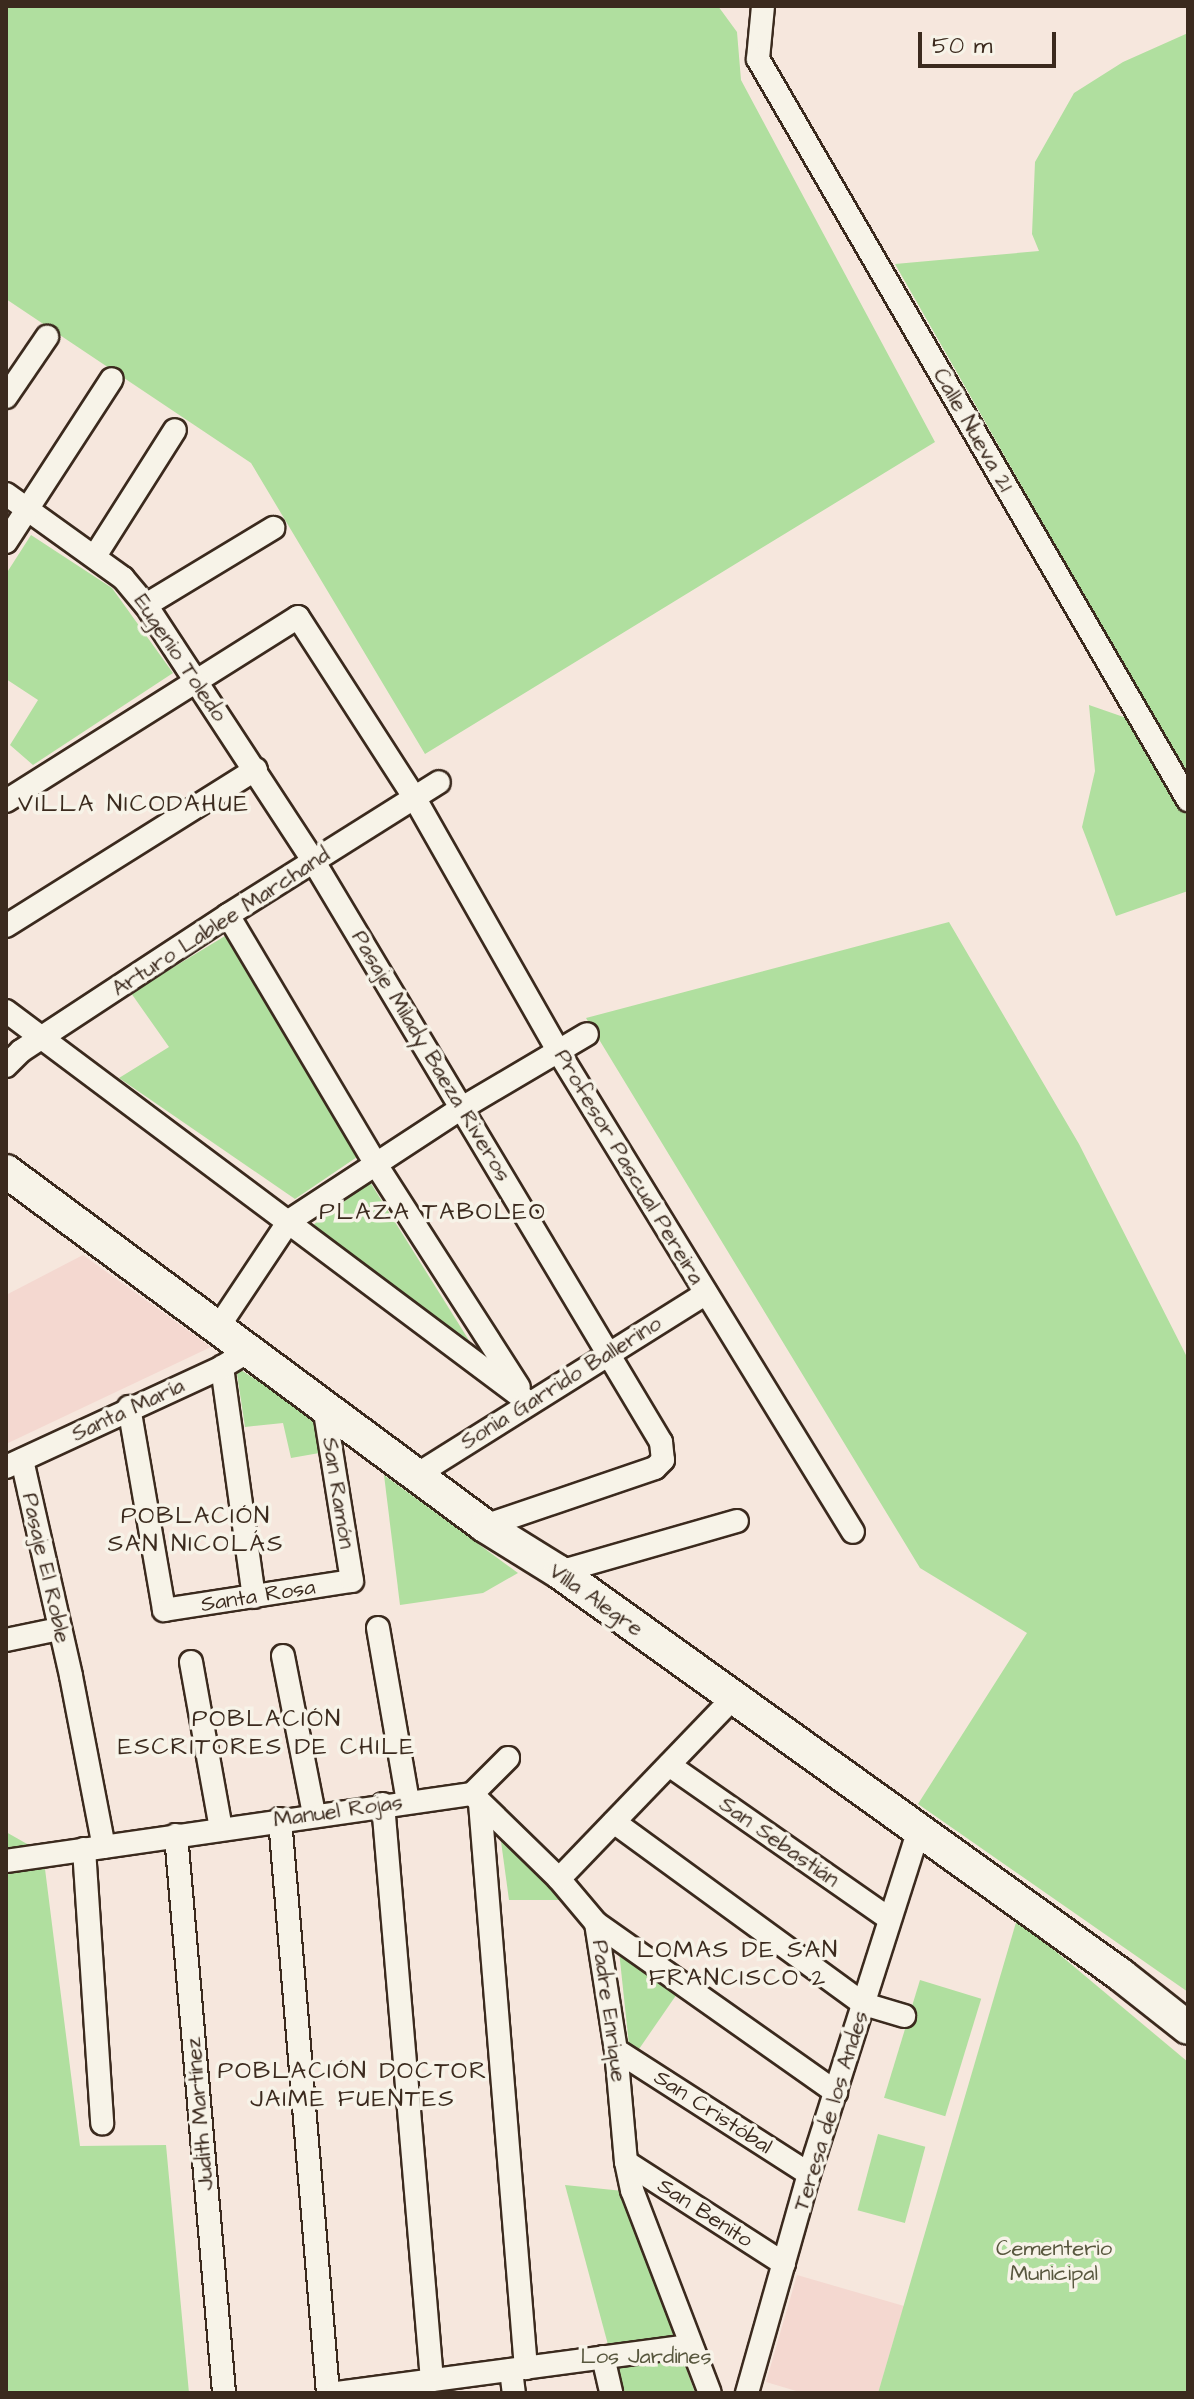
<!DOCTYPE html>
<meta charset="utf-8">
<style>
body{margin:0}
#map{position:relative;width:1194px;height:2399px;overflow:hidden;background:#f6e7dd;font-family:"Architects Daughter",sans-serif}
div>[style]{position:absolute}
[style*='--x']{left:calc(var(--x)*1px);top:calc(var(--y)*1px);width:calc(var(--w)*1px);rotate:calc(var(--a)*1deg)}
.built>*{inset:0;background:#f4d8d0}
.green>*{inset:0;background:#b0df9f;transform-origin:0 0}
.roads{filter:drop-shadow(2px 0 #3b2a1e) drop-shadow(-2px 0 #3b2a1e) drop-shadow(0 2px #3b2a1e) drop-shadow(0 -2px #3b2a1e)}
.street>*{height:22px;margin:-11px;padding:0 11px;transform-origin:11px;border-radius:11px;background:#f7f3e8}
.secondary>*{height:32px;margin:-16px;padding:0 16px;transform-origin:16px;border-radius:16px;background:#f7f3e8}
span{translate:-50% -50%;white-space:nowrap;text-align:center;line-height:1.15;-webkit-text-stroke:7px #f7f3e8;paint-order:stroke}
.street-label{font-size:22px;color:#3b2a1e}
.park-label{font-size:22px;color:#58573e}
.neighbourhood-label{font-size:24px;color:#3b2a1e;letter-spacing:2px}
.frame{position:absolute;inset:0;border:8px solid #3b2a1e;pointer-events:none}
.scale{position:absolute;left:918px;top:32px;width:138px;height:36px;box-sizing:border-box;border:4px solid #3b2a1e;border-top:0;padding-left:10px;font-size:24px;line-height:28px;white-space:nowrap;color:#3b2a1e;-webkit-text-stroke:6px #f7f3e8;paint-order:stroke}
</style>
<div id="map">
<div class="built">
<i style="clip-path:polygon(83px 1255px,211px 1347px,6px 1444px,6px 1295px)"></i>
<i style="clip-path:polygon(797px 2275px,904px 2306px,878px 2393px,803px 2393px,766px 2382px)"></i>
</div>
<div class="green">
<i style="clip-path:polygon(6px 6px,718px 6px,737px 32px,741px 80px,935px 442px,425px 754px,251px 463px,6px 299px)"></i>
<i style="clip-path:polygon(1188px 33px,1188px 891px,1116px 916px,1082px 827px,1095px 771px,1089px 705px,1161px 730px,895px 264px,1039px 251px,1032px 234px,1035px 162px,1074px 93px,1123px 62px)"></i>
<i style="clip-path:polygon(31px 535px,112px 588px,173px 673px,33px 765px,10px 745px,38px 700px,6px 679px,6px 574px)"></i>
<i style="clip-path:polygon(949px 922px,1079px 1144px,1188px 1359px,1188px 1992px,918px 1804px,1027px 1633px,920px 1568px,586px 1018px)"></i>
<i style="clip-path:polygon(225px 936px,357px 1157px,295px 1199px,119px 1078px,169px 1047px,131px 993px)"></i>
<i style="clip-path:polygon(370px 1182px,475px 1350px,313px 1225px)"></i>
<i style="clip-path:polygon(241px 1370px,320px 1422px,325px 1452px,291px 1458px,283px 1423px,245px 1427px,237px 1374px)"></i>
<i style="clip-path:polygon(384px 1475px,518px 1573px,483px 1593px,400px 1605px)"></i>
<i style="clip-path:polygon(6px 1832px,43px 1853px,80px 2146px,166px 2145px,189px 2393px,6px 2393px)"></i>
<i style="clip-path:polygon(500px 1834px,565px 1900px,509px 1900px)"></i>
<i style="clip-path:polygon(1017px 1919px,1188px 2062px,1188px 2393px,878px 2393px)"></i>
<i style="clip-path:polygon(619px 1951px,679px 1991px,637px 2052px,629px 2045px)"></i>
<i style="left:920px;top:1980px;width:64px;height:123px;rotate:17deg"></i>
<i style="left:878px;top:2134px;width:49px;height:79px;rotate:15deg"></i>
<i style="clip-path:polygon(565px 2185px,623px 2191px,695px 2393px,621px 2393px)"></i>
</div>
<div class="roads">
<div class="street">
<i style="--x:763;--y:6;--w:53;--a:95.4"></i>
<i style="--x:758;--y:59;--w:857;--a:59.87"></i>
<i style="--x:6;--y:397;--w:73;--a:-55.7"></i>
<i style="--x:6;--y:494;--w:144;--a:35.7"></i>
<i style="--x:123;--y:578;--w:35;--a:50"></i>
<i style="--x:146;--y:605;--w:307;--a:56.8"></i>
<i style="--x:314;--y:862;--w:676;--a:59.11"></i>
<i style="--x:661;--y:1442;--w:18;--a:84"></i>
<i style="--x:663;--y:1460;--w:11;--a:135"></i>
<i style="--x:655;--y:1468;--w:180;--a:161.2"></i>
<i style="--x:6;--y:542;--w:194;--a:-57"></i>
<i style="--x:95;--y:556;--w:149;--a:-57.6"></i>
<i style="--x:146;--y:605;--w:149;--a:-31.2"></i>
<i style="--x:6;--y:801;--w:345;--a:-32.2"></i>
<i style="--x:298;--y:617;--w:214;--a:57.2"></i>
<i style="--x:414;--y:797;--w:292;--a:60.4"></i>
<i style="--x:558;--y:1051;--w:564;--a:58.48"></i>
<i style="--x:228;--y:915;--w:288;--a:59.3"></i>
<i style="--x:375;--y:1163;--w:266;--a:57.3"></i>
<i style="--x:6;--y:926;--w:295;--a:-32.1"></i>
<i style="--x:6;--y:1011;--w:652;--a:36.83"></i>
<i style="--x:6;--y:1066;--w:21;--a:-45"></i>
<i style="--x:21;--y:1051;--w:248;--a:-33.3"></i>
<i style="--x:228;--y:915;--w:249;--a:-32.2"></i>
<i style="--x:219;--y:1326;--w:126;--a:-56.3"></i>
<i style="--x:289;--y:1221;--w:207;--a:-33.2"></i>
<i style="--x:462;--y:1108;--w:145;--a:-30.6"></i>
<i style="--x:222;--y:1367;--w:232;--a:82.1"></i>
<i style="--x:129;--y:1407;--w:206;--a:80.2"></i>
<i style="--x:164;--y:1610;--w:190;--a:-8.8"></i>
<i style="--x:352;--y:1581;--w:177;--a:-99.1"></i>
<i style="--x:22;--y:1460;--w:221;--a:77.2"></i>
<i style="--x:71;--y:1676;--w:174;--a:79.1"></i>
<i style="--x:6;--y:1467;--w:238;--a:-24.8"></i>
<i style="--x:222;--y:1367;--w:31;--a:-31"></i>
<i style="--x:418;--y:1474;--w:340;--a:-32.1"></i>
<i style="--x:559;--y:1572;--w:185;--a:-16"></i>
<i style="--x:378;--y:1628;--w:176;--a:80.2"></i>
<i style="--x:6;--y:1640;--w:54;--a:-11.7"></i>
<i style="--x:283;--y:1656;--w:161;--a:78.9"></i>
<i style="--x:191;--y:1662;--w:169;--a:79.8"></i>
<i style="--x:669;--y:1765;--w:269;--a:34.9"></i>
<i style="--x:472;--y:1794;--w:51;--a:-45"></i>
<i style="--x:480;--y:1803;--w:567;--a:85.35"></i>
<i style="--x:383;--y:1804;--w:578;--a:85.14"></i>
<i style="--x:280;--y:1819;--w:576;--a:85.22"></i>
<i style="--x:614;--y:1822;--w:309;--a:36.1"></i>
<i style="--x:864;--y:2004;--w:42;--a:16.7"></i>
<i style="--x:176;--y:1835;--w:560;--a:85.08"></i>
<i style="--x:84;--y:1849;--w:275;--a:86.2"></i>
<i style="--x:6;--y:1861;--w:471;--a:-8.2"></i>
<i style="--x:472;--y:1794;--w:122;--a:44.3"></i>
<i style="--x:559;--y:1879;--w:57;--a:49.9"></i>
<i style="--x:596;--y:1923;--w:129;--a:81.1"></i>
<i style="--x:616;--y:2050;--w:112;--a:84.9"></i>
<i style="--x:626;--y:2162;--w:29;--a:78"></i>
<i style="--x:632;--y:2190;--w:217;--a:69"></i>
<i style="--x:559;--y:1879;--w:251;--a:-46.1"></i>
<i style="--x:596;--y:1923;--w:294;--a:35.2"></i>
<i style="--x:616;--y:2050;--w:229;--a:32.7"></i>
<i style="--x:626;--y:2162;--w:188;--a:32.8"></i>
<i style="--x:603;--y:2357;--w:37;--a:77"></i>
<i style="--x:511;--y:2370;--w:23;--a:83"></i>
<i style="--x:337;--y:2393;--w:356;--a:-7.6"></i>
<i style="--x:747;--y:2393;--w:228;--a:-74.2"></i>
<i style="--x:809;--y:2174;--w:362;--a:-72.3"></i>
</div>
<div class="secondary">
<i style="--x:6;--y:1171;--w:596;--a:36.54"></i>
<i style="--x:485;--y:1526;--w:87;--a:31.9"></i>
<i style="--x:559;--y:1572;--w:692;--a:35.64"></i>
<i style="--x:1121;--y:1975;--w:85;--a:38.3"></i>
</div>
</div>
<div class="street-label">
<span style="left:973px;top:430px;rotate:60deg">Calle Nueva 21</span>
<span style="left:180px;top:658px;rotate:56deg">Eugenio Toledo</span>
<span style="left:221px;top:922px;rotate:-33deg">Arturo Lablee Marchand</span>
<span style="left:431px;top:1056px;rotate:59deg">Pasaje Milady Baeza Riveros</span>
<span style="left:629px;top:1167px;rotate:59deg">Profesor Pascual Pereira</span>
<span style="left:561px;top:1383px;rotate:-32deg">Sonia Garrido Ballerino</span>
<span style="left:128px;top:1410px;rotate:-25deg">Santa María</span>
<span style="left:338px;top:1493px;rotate:81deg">San Ramón</span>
<span style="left:46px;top:1568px;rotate:77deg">Pasaje El Roble</span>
<span style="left:258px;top:1596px;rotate:-9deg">Santa Rosa</span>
<span style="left:596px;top:1600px;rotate:35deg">Villa Alegre</span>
<span style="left:338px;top:1811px;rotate:-8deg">Manuel Rojas</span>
<span style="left:779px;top:1842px;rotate:35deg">San Sebastián</span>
<span style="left:609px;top:2011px;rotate:82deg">Padre Enrique</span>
<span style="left:831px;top:2111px;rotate:-73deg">Teresa de los Andes</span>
<span style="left:713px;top:2112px;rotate:33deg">San Cristóbal</span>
<span style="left:200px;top:2114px;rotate:-95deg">Judith Martínez</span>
<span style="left:705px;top:2213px;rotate:33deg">San Benito</span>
</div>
<div class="park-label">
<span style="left:1054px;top:2261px">Cementerio<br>Municipal</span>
<span style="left:646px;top:2357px">Los Jardines</span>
</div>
<div class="neighbourhood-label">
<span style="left:134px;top:805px">VILLA NICODAHUE</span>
<span style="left:433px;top:1213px">PLAZA TABOLEO</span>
<span style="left:196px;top:1531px">POBLACIÓN<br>SAN NICOLÁS</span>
<span style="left:267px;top:1734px">POBLACIÓN<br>ESCRITORES DE CHILE</span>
<span style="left:738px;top:1965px">LOMAS DE SAN<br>FRANCISCO 2</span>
<span style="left:353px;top:2086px">POBLACIÓN DOCTOR<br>JAIME FUENTES</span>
</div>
<div class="frame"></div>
<div class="scale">50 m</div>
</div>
